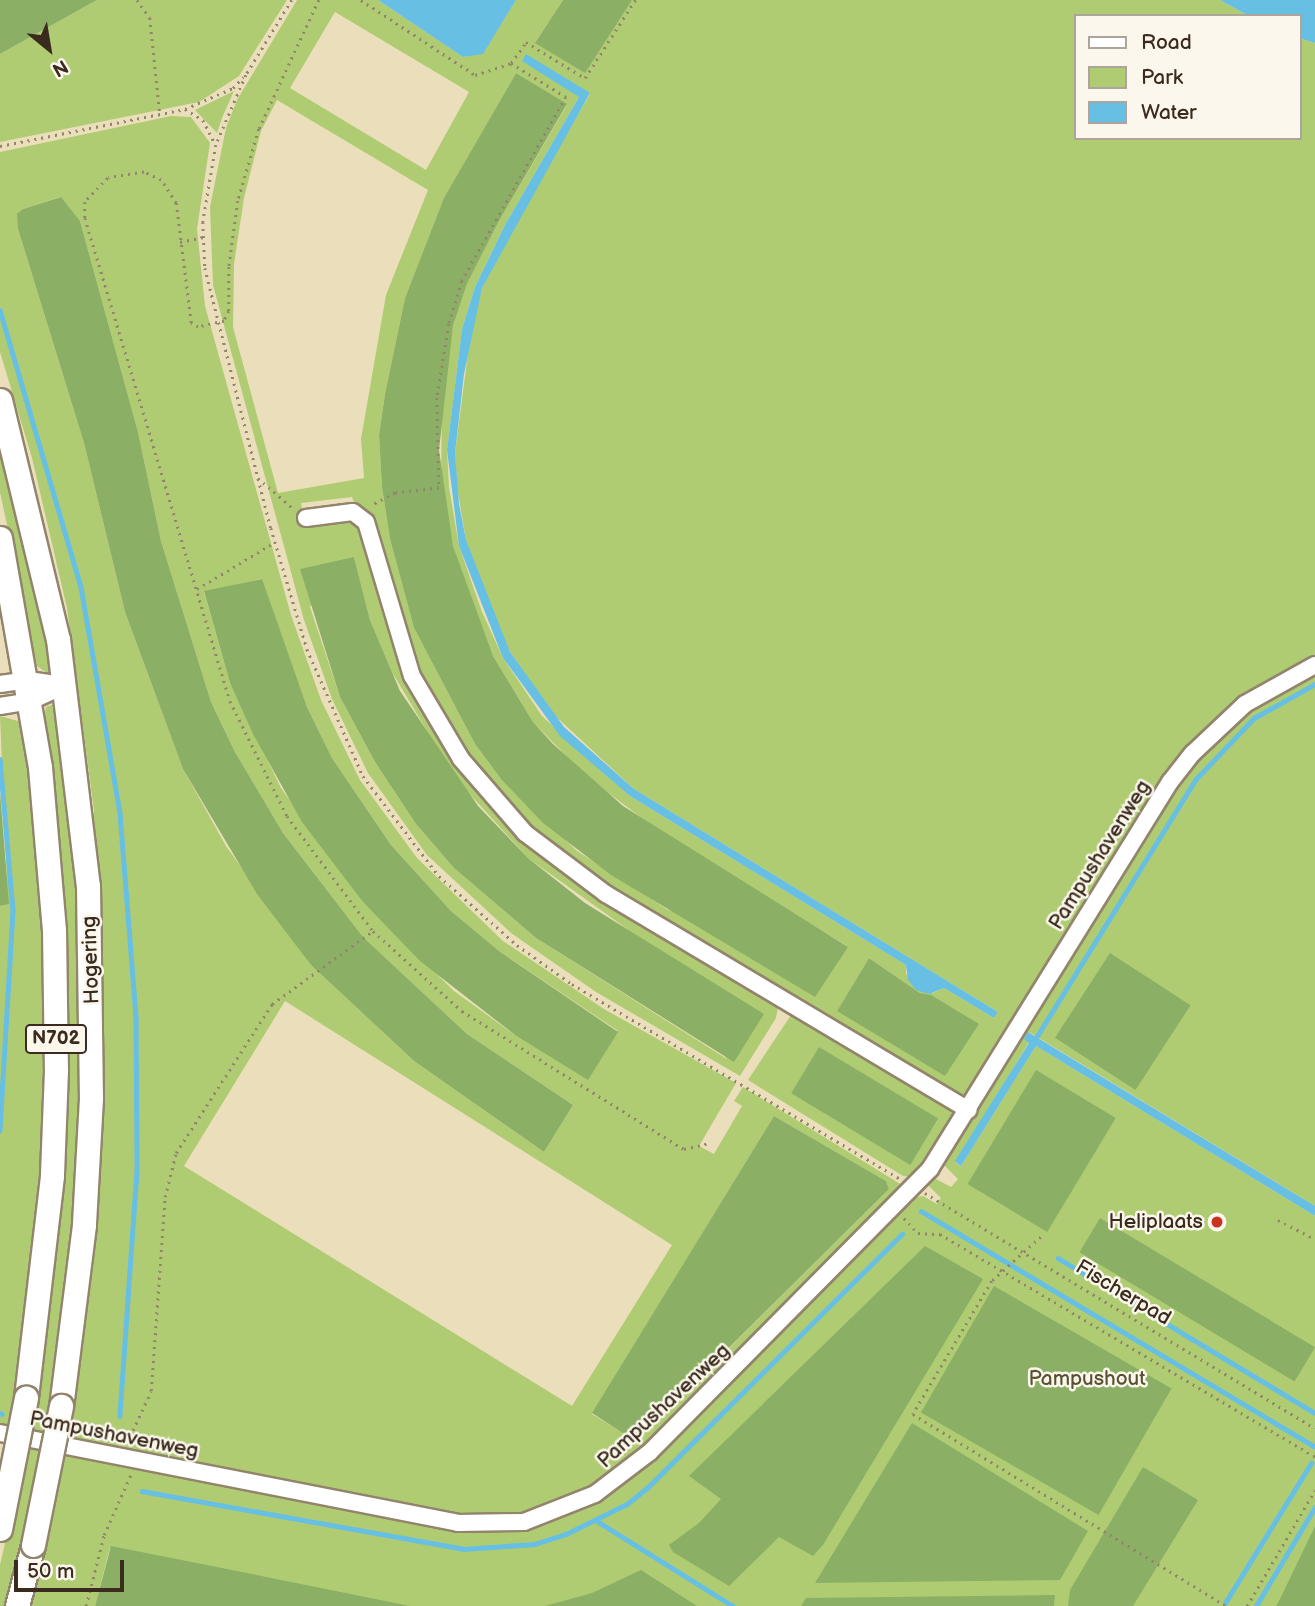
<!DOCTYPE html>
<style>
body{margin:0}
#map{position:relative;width:1315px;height:1606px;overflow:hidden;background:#ebdebb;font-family:"Balsamiq Sans",sans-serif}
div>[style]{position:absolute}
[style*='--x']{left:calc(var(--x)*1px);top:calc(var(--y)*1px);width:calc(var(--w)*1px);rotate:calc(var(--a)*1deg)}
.green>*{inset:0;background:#afcc73}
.forest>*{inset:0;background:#8bb065;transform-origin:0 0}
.water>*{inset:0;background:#67bfe4}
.stream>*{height:4.5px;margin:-2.25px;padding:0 2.25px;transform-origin:2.25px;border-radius:2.25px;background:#67bfe4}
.path>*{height:2.5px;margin-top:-1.25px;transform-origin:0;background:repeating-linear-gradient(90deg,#93846c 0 2px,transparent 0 7px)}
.roads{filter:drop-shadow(2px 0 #93846c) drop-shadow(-2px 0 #93846c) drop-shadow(0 2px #93846c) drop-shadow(0 -2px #93846c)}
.minor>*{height:16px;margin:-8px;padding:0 8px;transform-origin:8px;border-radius:8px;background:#fff}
.highway>*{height:23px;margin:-11.5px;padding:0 11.5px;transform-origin:11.5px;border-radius:11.5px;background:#fff}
.bridges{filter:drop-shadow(2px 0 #93846c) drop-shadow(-2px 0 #93846c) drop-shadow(0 2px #93846c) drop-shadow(0 -2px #93846c)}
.highway-bridge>*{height:23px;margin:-11.5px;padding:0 11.5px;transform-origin:11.5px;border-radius:11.5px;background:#fff}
.dots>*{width:19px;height:19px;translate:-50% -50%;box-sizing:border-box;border:4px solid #fbf7ec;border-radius:50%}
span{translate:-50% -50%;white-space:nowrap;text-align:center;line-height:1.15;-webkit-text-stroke:5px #fbf7ec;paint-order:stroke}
.shield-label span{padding:2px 5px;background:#fbf7ec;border:2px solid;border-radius:5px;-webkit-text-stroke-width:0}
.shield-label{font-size:19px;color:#3b2a1e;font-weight:700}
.street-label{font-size:21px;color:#3b2a1e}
.poi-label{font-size:21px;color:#3b2a1e}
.right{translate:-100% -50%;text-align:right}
.park-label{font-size:21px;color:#585233}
.legend{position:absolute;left:1074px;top:14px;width:228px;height:126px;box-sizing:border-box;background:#fbf7ec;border:2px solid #aea59a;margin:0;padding:9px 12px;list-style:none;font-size:21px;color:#3b2a1e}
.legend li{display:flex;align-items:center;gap:14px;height:35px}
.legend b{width:35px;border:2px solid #aea59a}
.north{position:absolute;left:14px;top:14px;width:70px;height:70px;-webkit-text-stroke:5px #fbf7ec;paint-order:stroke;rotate:150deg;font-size:19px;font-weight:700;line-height:28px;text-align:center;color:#3b2a1e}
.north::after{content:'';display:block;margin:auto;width:24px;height:32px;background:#3b2a1e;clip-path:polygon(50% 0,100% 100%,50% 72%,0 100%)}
.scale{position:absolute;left:14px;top:1560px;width:110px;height:32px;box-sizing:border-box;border:4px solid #3b2a1e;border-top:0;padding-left:9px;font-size:21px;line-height:24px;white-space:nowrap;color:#3b2a1e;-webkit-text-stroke:5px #fbf7ec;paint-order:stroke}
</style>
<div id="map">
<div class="green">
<i style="clip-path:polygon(97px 0,287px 0,239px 76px,199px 102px,0 142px,0 54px)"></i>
<i style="clip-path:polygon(evenodd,297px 0,378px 0,463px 57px,483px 53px,516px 0,563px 0,535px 43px,632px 0,1220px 0,1249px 16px,1075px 16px,1075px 138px,1299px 138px,1299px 38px,1315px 43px,1315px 659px,1242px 699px,1185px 753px,967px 1094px,957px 1096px,607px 888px,549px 846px,482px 779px,415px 672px,352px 497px,301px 503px,305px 522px,357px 517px,394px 635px,457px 762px,496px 812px,568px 875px,778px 1007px,776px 1018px,740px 1076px,596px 992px,511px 933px,427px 855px,368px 773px,332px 699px,304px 620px,213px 285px,210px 207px,226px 128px,237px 100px,297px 0,335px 12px,469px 92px,426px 170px,290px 88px,335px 12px,297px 0,516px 73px,567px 105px,499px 221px,467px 284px,453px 326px,442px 399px,441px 484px,453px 546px,474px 610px,493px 656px,533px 722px,587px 777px,662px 833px,847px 946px,668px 910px,577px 851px,501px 779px,475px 744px,414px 628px,390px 539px,382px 487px,379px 435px,385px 394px,405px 298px,444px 199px,516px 73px,297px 0,590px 94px,512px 228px,482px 288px,471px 330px,455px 453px,457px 487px,466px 540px,489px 608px,510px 652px,550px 711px,634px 789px,998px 1012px,994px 1018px,944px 988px,933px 993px,906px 974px,906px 965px,630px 796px,542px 716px,503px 658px,482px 612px,459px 546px,449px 487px,447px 450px,462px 329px,475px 287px,505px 225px,579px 97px,590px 94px,297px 0,277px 100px,428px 190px,386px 295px,361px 439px,364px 478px,278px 493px,233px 327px,234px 264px,244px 198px,261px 131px,277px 100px,297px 0,354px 557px,370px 620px,392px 672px,455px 778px,528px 858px,644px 941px,727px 1059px,536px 938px,454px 868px,416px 824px,375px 762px,340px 697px,310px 607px,354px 557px,297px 0,869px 958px,920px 993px,929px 995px,837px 1011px,869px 958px)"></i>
<i style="clip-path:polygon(234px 91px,222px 118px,217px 133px,195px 110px)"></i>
<i style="clip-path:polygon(evenodd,171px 116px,191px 117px,210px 143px,197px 229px,205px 306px,291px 615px,321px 700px,360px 780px,417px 858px,503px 941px,604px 1009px,736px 1083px,699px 1146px,714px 1154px,742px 1106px,734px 1101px,743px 1087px,902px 1185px,631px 1462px,604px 1483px,535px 1514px,482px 1521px,62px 1438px,100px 1154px,102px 995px,93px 897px,94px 810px,67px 608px,32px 458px,0 352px,0 152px,171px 116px,60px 197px,80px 221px,138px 432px,161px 541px,211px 702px,235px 752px,283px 833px,363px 937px,467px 1034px,573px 1105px,544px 1152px,414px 1061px,311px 965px,226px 846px,183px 769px,125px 612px,84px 443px,18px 229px,23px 209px,60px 197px,171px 116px,261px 579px,307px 707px,332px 758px,391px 845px,451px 911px,499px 951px,618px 1031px,515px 1035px,454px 991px,363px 902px,281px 788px,230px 683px,204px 592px,261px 579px,171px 116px,285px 1001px,672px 1245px,572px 1406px,184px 1166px,285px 1001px,171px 116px,774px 1116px,886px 1181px,889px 1189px,636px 1441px,592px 1414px,774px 1116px)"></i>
<i style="clip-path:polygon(0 419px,31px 542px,52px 672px,47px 673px,37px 666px,0 492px)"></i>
<i style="clip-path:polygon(1315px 671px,1315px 1206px,1029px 1032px,1029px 1042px,956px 1163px,961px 1166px,1036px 1046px,1315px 1216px,1315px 1606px,105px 1606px,110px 1547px,95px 1606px,24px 1606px,60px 1449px,484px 1531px,561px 1517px,616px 1488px,644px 1466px,853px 1261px,911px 1198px,923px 1196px,937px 1204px,941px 1198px,926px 1183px,934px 1178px,951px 1187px,958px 1179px,944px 1165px,944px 1158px,1176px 785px,1250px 709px)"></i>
<i style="clip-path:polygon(54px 704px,77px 879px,85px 988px,78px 1217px,47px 1435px,31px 1432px,54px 1263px,64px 1141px,64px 897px,45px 713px,46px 707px)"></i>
<i style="clip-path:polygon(0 716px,18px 721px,29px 741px,43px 926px,48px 1158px,13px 1428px,0 1426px,0 906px,8px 904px)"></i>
<i style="clip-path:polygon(791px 1015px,950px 1107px,953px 1117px,912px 1177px,903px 1176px,748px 1080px)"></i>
<i style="clip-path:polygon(27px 1448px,43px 1451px,7px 1606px,0 1606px,0 1565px)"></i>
</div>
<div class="forest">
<i style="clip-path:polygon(0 0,97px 0,0 54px)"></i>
<i style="clip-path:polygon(563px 0,632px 0,585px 73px,535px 43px)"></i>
<i style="clip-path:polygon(516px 73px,567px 104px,499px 221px,467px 284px,453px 326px,439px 450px,453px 546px,493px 656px,533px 722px,553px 744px,623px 806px,848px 947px,815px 997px,611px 875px,543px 823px,501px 779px,475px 744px,414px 628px,390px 539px,382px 487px,379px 435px,385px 394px,405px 298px,444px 198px)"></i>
<i style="clip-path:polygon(61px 197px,80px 221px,138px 432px,161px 541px,211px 702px,235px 752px,283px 833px,363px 937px,467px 1034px,573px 1105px,544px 1152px,414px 1061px,311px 965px,257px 894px,183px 769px,125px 612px,84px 443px,18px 229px,17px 214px,23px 209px)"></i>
<i style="clip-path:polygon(354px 557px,370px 620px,400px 691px,478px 806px,528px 858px,585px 903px,764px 1014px,734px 1062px,536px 938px,454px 868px,416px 824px,375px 762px,340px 697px,300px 569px)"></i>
<i style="clip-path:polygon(262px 579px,307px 707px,332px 758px,391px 845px,451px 911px,499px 951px,618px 1032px,588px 1080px,515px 1035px,420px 961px,363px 902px,302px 822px,253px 734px,230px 683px,204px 591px)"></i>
<i style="clip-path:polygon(0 792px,9px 904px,0 906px)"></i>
<i style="left:1110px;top:953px;width:96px;height:101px;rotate:33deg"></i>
<i style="clip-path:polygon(869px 958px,920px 993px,931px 995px,979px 1024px,945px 1076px,837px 1011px)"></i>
<i style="left:819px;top:1047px;width:139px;height:54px;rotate:31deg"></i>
<i style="left:1036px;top:1070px;width:93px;height:133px;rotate:31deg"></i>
<i style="clip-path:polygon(774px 1116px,886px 1181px,889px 1189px,635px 1441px,592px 1413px)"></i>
<i style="left:1100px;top:1218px;width:251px;height:40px;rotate:31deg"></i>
<i style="clip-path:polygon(925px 1246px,983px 1279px,823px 1545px,813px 1556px,779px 1537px,729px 1586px,673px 1552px,669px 1545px,699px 1523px,721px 1499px,689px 1476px)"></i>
<i style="left:994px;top:1286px;width:205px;height:146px;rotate:30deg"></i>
<i style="clip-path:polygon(912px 1423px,1088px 1531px,1060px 1580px,815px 1583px)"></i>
<i style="clip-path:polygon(1143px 1467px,1198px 1500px,1133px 1606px,1068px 1606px,1070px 1590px)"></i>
<i style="clip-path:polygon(1315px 1526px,1315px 1606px,1276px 1606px,1280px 1599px)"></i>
<i style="clip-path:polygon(111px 1546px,247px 1573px,410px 1606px,95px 1606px)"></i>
<i style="clip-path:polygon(641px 1570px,697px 1606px,545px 1606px,592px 1593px)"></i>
<i style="clip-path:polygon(1055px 1595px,1054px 1606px,801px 1606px,806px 1598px)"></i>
</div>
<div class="water">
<i style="clip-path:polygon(378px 0,516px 0,483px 54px,463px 57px)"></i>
<i style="clip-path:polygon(1220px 0,1315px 0,1315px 43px,1299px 38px,1299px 16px,1249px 16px)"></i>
<i style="clip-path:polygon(526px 54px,590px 93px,482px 288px,464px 374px,455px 453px,459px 504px,466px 540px,510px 652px,564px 727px,634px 789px,998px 1012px,994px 1018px,944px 988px,929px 994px,916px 990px,908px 980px,906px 965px,630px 796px,560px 736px,503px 658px,459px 546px,447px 450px,462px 329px,475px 287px,505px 225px,579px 97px,522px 61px)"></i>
<i style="clip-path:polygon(1028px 1032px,1315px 1206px,1315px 1216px,1036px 1046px,961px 1166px,958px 1164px,955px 1161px,1029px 1043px,1024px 1039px)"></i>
</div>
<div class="stream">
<i style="--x:0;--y:310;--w:289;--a:73.7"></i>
<i style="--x:81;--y:587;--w:229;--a:80.2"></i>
<i style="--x:120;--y:813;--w:205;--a:85.5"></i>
<i style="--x:136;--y:1017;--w:154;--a:89.6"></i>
<i style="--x:137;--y:1171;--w:246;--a:94"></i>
<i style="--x:0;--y:759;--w:153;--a:85.1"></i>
<i style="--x:13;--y:911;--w:220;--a:93.4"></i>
<i style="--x:1034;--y:1041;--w:307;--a:-58.3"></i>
<i style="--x:1195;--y:780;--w:86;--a:-46.4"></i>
<i style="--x:1254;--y:718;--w:70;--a:-29.1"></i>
<i style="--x:921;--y:1211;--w:459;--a:30.9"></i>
<i style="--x:1058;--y:1258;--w:300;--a:31.1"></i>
<i style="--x:0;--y:1413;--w:2;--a:27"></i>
<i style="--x:142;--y:1491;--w:326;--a:10.2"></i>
<i style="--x:463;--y:1549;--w:72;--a:-4"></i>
<i style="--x:535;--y:1544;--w:33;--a:-18"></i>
<i style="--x:566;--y:1534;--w:68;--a:-26.2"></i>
<i style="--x:627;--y:1504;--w:26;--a:-39"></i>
<i style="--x:647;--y:1488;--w:360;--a:-44.9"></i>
<i style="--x:597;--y:1521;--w:160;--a:32"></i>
<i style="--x:1225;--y:1603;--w:164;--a:-58.4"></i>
<i style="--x:1256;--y:1606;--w:115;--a:-59.2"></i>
</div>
<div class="path">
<i style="--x:137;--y:0;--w:22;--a:54"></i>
<i style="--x:150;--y:18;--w:97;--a:84.1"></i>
<i style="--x:292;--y:0;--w:88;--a:121.5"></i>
<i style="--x:246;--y:75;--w:76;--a:113.2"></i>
<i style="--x:216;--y:145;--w:78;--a:99.6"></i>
<i style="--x:203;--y:222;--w:46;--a:87.5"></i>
<i style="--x:205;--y:268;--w:268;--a:75.8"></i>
<i style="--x:271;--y:528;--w:126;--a:73.4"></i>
<i style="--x:307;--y:649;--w:139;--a:66.2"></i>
<i style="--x:363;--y:776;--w:126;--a:52.8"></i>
<i style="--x:439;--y:876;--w:104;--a:41.5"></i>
<i style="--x:517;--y:945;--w:67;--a:35.3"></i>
<i style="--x:572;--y:984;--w:382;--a:30.7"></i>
<i style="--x:319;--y:0;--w:142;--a:114.9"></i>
<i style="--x:259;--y:129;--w:75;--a:106.3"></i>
<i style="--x:238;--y:201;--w:67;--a:97.8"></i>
<i style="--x:229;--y:267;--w:44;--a:90"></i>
<i style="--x:229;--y:311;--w:11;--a:117"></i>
<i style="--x:224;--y:321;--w:27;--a:167"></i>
<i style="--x:198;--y:327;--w:8;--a:-150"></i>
<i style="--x:191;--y:323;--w:121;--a:-97.1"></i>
<i style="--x:176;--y:203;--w:27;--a:-123"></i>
<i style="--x:161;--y:180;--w:19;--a:-155"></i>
<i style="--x:144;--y:172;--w:36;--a:171"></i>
<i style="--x:108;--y:178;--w:33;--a:134"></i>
<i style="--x:85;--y:202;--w:16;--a:90"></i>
<i style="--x:85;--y:218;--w:504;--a:73.29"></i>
<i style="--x:230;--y:701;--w:128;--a:63.6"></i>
<i style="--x:287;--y:816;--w:144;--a:53.2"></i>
<i style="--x:373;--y:931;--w:120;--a:42"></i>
<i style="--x:462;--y:1011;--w:261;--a:31.9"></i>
<i style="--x:684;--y:1149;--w:23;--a:-13"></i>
<i style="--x:361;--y:0;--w:136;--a:33.3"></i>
<i style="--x:475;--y:75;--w:38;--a:-18"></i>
<i style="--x:511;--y:63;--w:65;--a:31.7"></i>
<i style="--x:566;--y:97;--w:211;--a:119.5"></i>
<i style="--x:462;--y:281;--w:45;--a:106.8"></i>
<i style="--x:449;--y:324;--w:75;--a:99.2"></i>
<i style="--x:437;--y:398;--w:90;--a:88.7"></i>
<i style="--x:439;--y:488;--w:44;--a:173.5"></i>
<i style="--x:395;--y:493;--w:27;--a:152"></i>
<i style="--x:511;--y:63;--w:26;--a:-54"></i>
<i style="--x:526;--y:42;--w:69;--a:31.4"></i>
<i style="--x:585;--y:78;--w:93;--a:-57.3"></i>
<i style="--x:185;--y:109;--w:21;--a:31"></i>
<i style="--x:203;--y:120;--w:28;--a:63"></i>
<i style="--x:0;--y:146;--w:189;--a:-11.3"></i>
<i style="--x:185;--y:109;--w:52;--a:-23.6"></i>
<i style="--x:233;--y:88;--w:15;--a:-48"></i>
<i style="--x:180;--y:242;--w:25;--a:-12"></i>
<i style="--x:258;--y:478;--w:49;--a:40.9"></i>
<i style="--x:197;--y:589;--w:91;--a:-31.1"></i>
<i style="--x:925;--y:1193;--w:455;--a:31.1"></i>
<i style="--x:904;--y:1218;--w:21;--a:47"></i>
<i style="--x:918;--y:1233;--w:22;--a:3"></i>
<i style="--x:940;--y:1234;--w:436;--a:30.7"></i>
<i style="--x:1278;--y:1220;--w:42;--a:27.2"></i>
<i style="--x:1041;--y:1237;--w:66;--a:138.1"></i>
<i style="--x:992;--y:1281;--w:155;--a:120.7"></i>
<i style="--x:913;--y:1414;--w:367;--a:31.5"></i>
<i style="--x:127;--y:1443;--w:57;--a:-65.2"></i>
<i style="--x:151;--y:1391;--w:195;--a:-85.9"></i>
<i style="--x:165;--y:1197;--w:45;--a:-76"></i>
<i style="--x:176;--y:1153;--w:177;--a:-57.2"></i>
<i style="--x:272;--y:1004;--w:125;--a:-35.9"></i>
<i style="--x:86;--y:1606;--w:73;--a:-75.8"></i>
<i style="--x:104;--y:1535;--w:67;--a:-66.1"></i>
<i style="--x:1247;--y:1606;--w:134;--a:-59.6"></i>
</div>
<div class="roads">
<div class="minor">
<i style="--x:306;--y:518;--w:47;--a:-7.3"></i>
<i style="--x:353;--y:512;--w:16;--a:38"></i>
<i style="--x:366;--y:522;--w:161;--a:73.4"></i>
<i style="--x:412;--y:676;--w:96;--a:59.4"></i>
<i style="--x:461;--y:759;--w:98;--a:49.1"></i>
<i style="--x:525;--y:833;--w:101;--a:37"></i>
<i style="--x:606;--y:894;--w:422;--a:30.8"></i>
<i style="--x:0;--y:684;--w:28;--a:-8"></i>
<i style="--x:28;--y:680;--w:37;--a:8"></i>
<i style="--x:0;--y:706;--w:31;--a:-9"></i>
<i style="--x:31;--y:701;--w:38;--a:-25"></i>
<i style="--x:0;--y:1433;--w:467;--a:11.1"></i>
<i style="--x:458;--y:1523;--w:66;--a:-0.9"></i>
<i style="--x:524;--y:1522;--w:76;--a:-21.5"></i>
<i style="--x:595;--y:1494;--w:69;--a:-37.4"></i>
<i style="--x:650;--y:1452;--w:398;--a:-45.3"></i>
<i style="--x:930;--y:1169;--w:455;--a:-58.2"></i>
<i style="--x:1170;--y:782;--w:37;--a:-52"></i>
<i style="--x:1193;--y:753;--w:71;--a:-43.3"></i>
<i style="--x:1245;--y:704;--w:80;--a:-29.1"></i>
</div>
<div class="highway">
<i style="--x:0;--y:400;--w:246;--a:76.4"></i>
<i style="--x:58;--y:639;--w:249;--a:83.1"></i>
<i style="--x:88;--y:886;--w:212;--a:89.2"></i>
<i style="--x:91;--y:1098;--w:127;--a:93.2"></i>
<i style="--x:84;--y:1225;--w:182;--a:97.2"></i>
<i style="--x:0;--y:538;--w:232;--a:80.1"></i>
<i style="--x:40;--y:767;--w:164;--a:85.1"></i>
<i style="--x:54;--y:930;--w:140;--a:89.2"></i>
<i style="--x:56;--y:1070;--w:106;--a:92.2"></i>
<i style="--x:52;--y:1176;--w:224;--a:96.7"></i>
<i style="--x:17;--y:1606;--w:63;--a:-75.3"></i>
</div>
</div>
<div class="bridges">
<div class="highway-bridge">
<i style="--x:0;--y:1529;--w:134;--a:-78.8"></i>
<i style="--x:33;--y:1545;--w:142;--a:-78.6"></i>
</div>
</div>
<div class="dots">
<i style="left:1217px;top:1222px;background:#c8321e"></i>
</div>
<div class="shield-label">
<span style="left:56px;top:1039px">N702</span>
</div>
<div class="street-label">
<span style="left:1100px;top:855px;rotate:-58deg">Pampushavenweg</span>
<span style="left:91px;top:960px;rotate:-92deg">Hogering</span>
<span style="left:1123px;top:1293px;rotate:31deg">Fischerpad</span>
<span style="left:664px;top:1406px;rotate:-43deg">Pampushavenweg</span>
<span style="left:114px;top:1435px;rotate:11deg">Pampushavenweg</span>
</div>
<div class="poi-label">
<span class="right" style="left:1203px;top:1222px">Heliplaats</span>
</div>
<div class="park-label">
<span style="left:1087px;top:1379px">Pampushout</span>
</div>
<ul class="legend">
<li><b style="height:9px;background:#fff"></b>Road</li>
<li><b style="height:19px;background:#afcc73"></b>Park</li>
<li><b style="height:19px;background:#67bfe4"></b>Water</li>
</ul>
<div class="north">N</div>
<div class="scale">50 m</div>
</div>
